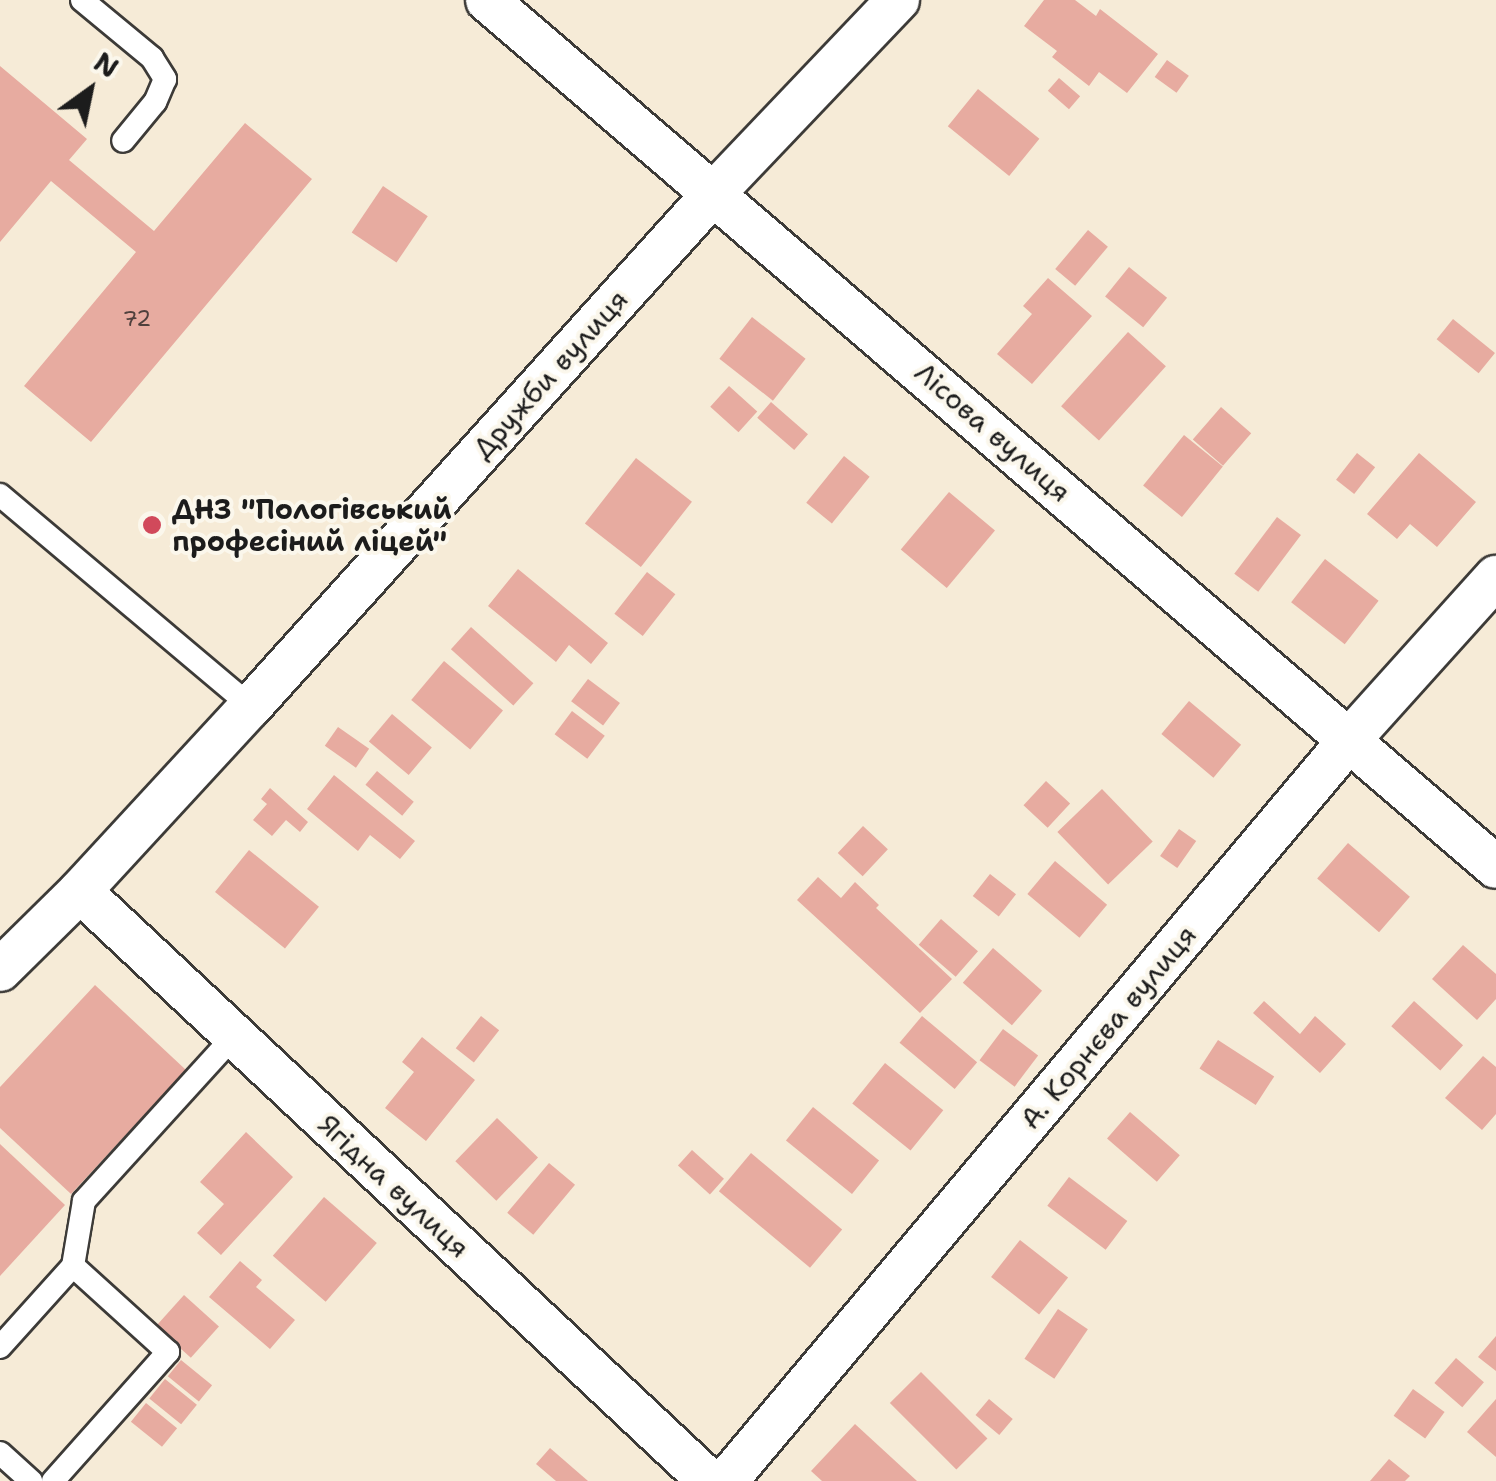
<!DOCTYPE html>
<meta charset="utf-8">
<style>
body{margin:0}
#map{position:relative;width:1496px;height:1481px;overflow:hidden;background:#f6ebd7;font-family:"Shantell Sans",sans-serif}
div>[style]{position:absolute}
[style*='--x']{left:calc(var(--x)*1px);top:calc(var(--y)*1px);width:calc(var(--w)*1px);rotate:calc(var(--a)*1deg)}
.building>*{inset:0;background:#e7aba0;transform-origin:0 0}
.roads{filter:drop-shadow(2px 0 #3d3b38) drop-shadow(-2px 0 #3d3b38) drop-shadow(0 2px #3d3b38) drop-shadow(0 -2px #3d3b38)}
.service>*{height:22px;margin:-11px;padding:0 11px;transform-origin:11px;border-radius:11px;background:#fff}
.minor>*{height:42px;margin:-21px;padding:0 21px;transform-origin:21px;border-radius:21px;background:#fff}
.dots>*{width:28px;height:28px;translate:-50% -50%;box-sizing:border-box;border:5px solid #fbf7ec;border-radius:50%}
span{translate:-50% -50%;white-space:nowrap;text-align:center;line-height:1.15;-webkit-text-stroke:8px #fbf7ec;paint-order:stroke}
.number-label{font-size:22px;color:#4f403d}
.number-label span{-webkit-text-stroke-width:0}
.street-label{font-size:28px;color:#1c1c1c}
.poi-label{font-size:28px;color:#1c1c1c;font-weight:700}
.left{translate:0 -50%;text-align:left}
.north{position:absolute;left:40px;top:40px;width:100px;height:100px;-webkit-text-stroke:8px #fbf7ec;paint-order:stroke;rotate:33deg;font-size:28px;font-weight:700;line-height:40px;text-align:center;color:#1c1c1c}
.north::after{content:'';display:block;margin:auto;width:35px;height:45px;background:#1c1c1c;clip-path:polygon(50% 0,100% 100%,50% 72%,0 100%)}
</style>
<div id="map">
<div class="building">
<i style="clip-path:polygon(1044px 0,1075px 0,1096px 16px,1100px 9px,1158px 54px,1127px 93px,1099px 72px,1089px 86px,1052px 57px,1057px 51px,1024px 26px)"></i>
<i style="left:1167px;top:60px;width:27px;height:21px;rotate:36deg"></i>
<i style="clip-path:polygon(0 66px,87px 139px,69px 160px,154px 231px,245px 123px,312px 179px,91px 442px,24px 386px,136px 252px,51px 181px,0 242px)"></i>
<i style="left:1059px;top:78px;width:28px;height:17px;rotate:41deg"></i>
<i style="left:978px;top:89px;width:79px;height:48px;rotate:39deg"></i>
<i style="left:383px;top:186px;width:54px;height:56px;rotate:34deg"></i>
<i style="left:1088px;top:230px;width:26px;height:51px;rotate:40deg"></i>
<i style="left:1129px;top:267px;width:49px;height:38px;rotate:39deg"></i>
<i style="clip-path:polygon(1048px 278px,1092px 316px,1032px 384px,997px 354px,1032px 314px,1023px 306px)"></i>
<i style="left:752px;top:317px;width:68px;height:53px;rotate:38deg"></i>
<i style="left:1453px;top:319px;width:54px;height:26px;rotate:39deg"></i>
<i style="left:1128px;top:332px;width:51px;height:100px;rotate:42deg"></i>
<i style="left:729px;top:386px;width:38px;height:28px;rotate:42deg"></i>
<i style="left:771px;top:402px;width:49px;height:21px;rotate:41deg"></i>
<i style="left:1221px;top:407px;width:40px;height:43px;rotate:41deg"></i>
<i style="left:1184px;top:435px;width:50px;height:65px;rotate:39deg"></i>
<i style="left:1357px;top:453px;width:23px;height:34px;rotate:38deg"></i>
<i style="clip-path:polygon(1419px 453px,1476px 502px,1437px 547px,1410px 524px,1397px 539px,1367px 514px)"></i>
<i style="left:844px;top:456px;width:33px;height:60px;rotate:39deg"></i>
<i style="left:636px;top:458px;width:71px;height:83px;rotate:38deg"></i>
<i style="left:949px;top:492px;width:60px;height:75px;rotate:40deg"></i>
<i style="left:1277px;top:517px;width:30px;height:71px;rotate:37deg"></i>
<i style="left:1325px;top:559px;width:68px;height:55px;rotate:38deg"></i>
<i style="clip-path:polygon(518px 569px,608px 643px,591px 664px,569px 645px,556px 662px,488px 606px)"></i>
<i style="left:647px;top:572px;width:36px;height:53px;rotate:38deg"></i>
<i style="left:471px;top:627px;width:84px;height:30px;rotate:42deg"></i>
<i style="left:444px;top:661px;width:77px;height:51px;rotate:40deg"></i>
<i style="left:588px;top:679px;width:40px;height:28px;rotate:37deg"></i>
<i style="left:1189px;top:701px;width:68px;height:43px;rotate:40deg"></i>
<i style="left:572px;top:711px;width:41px;height:29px;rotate:37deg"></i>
<i style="left:392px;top:714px;width:52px;height:36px;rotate:40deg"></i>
<i style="left:338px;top:727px;width:38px;height:23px;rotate:35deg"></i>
<i style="left:377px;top:771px;width:48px;height:18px;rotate:40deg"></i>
<i style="clip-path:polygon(334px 775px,415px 841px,400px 859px,370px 835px,358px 851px,307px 809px)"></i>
<i style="left:1046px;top:781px;width:33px;height:33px;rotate:43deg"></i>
<i style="clip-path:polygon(270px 788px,308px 822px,300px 832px,286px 820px,272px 836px,253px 820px,267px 804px,261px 799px)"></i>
<i style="left:1102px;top:789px;width:73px;height:62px;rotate:46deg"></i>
<i style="left:863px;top:826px;width:34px;height:37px;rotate:43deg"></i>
<i style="left:1179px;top:829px;width:21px;height:33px;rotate:35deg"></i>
<i style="left:1348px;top:843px;width:82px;height:47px;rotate:41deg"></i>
<i style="left:249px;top:850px;width:90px;height:54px;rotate:39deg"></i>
<i style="left:1055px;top:861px;width:68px;height:43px;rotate:40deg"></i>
<i style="left:990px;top:874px;width:33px;height:28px;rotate:38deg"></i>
<i style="clip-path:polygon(818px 877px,841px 898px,855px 882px,879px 905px,876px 908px,952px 979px,920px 1013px,797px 900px)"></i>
<i style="left:941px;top:919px;width:49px;height:34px;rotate:41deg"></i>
<i style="clip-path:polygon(1463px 945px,1496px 974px,1496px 999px,1477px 1020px,1432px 979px)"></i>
<i style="left:993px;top:948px;width:65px;height:46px;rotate:41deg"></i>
<i style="clip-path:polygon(95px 985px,186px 1070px,71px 1194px,0 1128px,0 1087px)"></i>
<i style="clip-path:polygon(1264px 1001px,1300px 1034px,1315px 1016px,1346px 1044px,1320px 1073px,1253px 1013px)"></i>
<i style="left:1414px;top:1001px;width:66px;height:34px;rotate:42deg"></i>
<i style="left:481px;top:1016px;width:23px;height:41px;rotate:38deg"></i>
<i style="left:922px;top:1016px;width:72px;height:35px;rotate:40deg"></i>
<i style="left:1003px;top:1029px;width:44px;height:39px;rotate:37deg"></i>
<i style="clip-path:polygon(422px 1037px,475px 1080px,426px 1141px,385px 1108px,414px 1072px,402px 1062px)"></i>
<i style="left:1218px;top:1040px;width:67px;height:34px;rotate:33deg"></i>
<i style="clip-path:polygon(1483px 1056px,1496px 1067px,1496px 1114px,1482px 1130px,1445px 1098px)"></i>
<i style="left:885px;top:1063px;width:75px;height:52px;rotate:39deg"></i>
<i style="left:813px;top:1107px;width:85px;height:43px;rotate:39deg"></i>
<i style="left:1130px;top:1112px;width:66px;height:35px;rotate:41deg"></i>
<i style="left:497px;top:1118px;width:57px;height:60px;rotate:44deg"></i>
<i style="clip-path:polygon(246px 1132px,293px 1177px,221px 1255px,197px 1233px,224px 1204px,200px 1182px)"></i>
<i style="clip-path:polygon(0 1144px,65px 1205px,0 1276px)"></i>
<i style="left:692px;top:1150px;width:43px;height:21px;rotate:42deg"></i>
<i style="left:751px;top:1153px;width:119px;height:50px;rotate:40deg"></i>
<i style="left:549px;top:1163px;width:34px;height:65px;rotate:40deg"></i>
<i style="left:1069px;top:1177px;width:73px;height:36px;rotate:37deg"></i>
<i style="left:324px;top:1197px;width:70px;height:78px;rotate:41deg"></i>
<i style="left:1020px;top:1240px;width:61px;height:47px;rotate:38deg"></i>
<i style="clip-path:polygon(240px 1261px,262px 1280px,256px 1287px,295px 1320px,270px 1349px,209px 1297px)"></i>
<i style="left:184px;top:1295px;width:47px;height:42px;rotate:42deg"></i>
<i style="left:1058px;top:1309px;width:36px;height:60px;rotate:34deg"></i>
<i style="clip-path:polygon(1496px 1336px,1496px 1371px,1478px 1357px)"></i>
<i style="left:1456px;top:1358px;width:37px;height:33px;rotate:41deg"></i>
<i style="left:181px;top:1360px;width:40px;height:21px;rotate:39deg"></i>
<i style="left:921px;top:1372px;width:94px;height:44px;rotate:45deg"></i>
<i style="left:165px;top:1379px;width:41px;height:25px;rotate:39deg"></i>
<i style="left:1413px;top:1389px;width:39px;height:33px;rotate:36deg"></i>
<i style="left:989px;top:1399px;width:31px;height:21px;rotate:40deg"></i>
<i style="clip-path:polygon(1496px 1399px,1496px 1457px,1467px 1432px)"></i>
<i style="left:146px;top:1403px;width:40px;height:24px;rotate:39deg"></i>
<i style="clip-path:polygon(855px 1424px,917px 1481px,822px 1481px,811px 1471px)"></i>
<i style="clip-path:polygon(550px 1448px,588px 1481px,556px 1481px,536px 1464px)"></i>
<i style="clip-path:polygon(1389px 1459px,1410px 1476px,1405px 1481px,1370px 1481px)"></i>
</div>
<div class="roads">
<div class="service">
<i style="--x:82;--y:0;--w:91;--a:39.6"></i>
<i style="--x:152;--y:58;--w:25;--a:58"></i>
<i style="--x:165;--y:79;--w:25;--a:113"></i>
<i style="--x:155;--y:102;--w:50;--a:129.4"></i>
<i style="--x:0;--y:495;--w:328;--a:40.1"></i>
<i style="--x:0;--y:1347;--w:109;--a:-48"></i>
<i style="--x:73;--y:1266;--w:66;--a:-80.4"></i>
<i style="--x:84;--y:1201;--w:223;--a:-47.7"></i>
<i style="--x:0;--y:1453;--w:42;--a:42.1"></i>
<i style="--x:53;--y:1481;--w:173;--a:-48.3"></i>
<i style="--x:168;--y:1352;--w:128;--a:-137.8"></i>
</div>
<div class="minor">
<i style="--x:487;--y:0;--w:1330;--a:40.67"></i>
<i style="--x:80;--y:891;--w:862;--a:43.17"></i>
<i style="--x:0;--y:970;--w:112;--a:-44.6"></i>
<i style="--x:80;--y:891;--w:252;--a:-47.3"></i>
<i style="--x:251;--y:706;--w:691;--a:-47.93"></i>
<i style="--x:714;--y:193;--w:267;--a:-46.4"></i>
<i style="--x:726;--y:1481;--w:971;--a:-49.93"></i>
<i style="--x:1351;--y:738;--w:217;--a:-48"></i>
</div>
</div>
<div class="dots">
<i style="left:152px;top:525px;background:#d1495b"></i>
</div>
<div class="number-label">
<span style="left:137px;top:319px">72</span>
</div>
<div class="street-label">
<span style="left:550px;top:374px;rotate:-48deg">Дружби вулиця</span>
<span style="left:993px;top:432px;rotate:41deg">Лісова вулиця</span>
<span style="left:1108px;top:1027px;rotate:-50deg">А. Корнєва вулиця</span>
<span style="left:394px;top:1186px;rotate:43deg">Ягідна вулиця</span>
</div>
<div class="poi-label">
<span class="left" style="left:172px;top:525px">ДНЗ "Пологівський<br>професіний ліцей"</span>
</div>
<div class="north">N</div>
</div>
